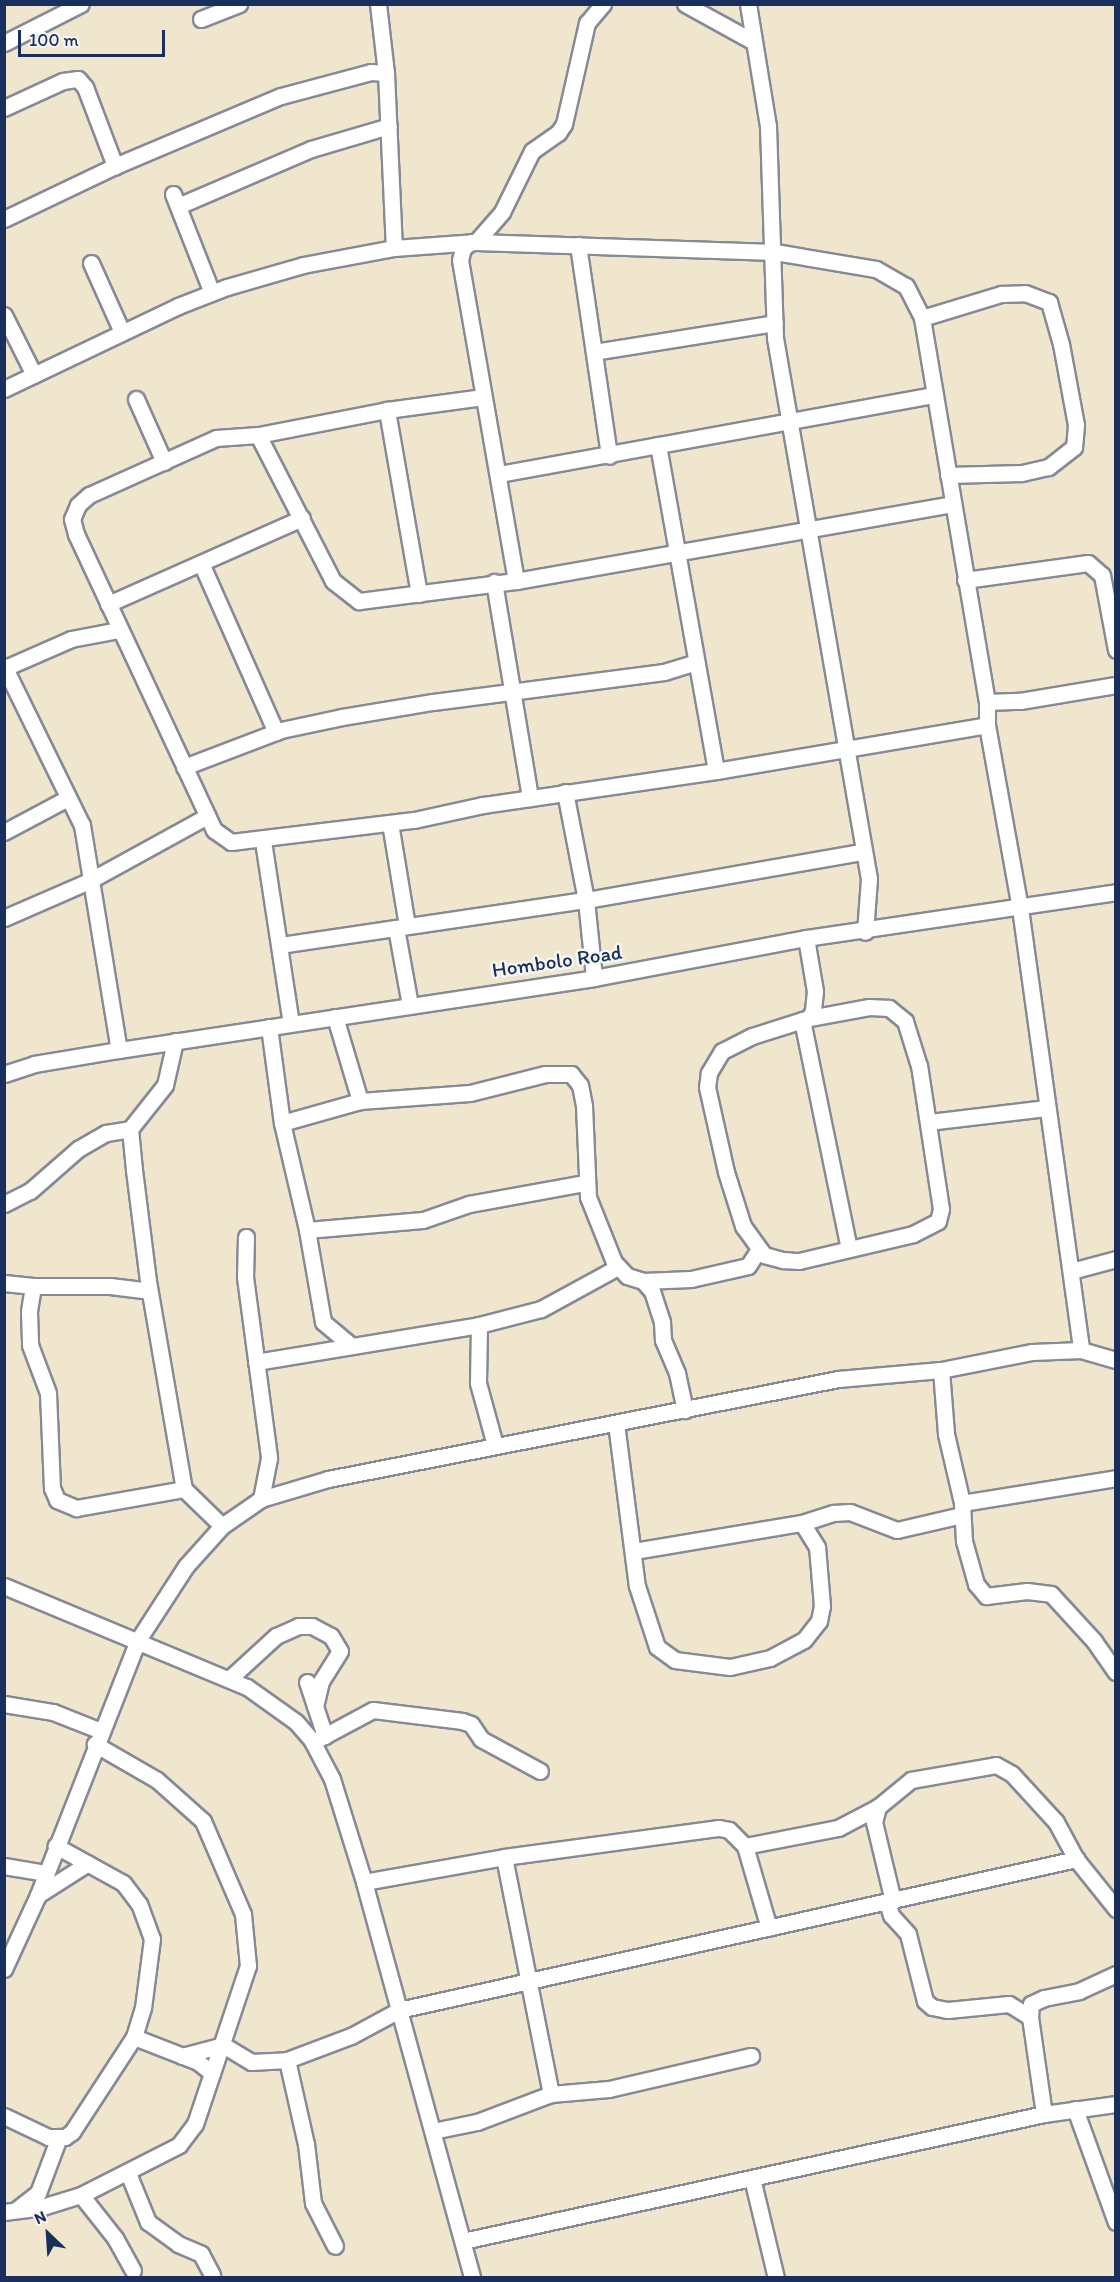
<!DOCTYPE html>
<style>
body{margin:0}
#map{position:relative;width:1120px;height:2282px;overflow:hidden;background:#f0e5cd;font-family:Itim,sans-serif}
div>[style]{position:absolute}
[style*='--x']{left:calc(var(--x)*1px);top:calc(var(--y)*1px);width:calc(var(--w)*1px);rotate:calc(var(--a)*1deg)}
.roads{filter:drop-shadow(2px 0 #868a96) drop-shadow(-2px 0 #868a96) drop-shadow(0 2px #868a96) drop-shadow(0 -2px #868a96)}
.minor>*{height:15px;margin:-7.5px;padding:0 7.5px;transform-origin:7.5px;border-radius:7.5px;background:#fff}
span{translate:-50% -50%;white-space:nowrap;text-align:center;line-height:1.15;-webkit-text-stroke:5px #f6f6f2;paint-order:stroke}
.street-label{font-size:21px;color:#1b2f5e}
.frame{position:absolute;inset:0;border:6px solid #1b2f5e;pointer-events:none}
.north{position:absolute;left:18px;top:2204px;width:60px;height:60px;-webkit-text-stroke:4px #f6f6f2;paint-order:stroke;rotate:335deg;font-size:16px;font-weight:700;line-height:24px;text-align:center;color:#1b2f5e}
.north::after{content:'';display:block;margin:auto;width:21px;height:27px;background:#1b2f5e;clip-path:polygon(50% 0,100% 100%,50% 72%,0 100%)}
.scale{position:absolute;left:18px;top:30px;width:147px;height:27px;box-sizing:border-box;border:3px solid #1b2f5e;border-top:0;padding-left:8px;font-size:18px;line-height:21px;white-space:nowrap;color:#1b2f5e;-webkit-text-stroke:4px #f6f6f2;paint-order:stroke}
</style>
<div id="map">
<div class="roads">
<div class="minor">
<i style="--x:378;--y:4;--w:69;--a:83.4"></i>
<i style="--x:685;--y:4;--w:79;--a:28.8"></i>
<i style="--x:748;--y:4;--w:124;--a:80.7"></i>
<i style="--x:768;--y:126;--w:212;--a:88.1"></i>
<i style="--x:775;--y:338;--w:549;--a:80.14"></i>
<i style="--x:869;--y:879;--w:53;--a:94.3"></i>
<i style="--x:201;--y:19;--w:41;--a:-21.5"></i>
<i style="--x:4;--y:43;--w:86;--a:-26.9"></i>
<i style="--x:4;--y:108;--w:65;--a:-24.6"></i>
<i style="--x:63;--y:81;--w:15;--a:-8"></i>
<i style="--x:78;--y:79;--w:11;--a:49"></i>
<i style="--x:85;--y:87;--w:85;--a:69.2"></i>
<i style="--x:173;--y:194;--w:106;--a:68.5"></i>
<i style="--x:178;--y:206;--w:145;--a:-23.2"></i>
<i style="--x:311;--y:149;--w:81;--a:-16.4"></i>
<i style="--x:4;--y:219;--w:123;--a:-25.5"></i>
<i style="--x:115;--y:166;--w:180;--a:-22.9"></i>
<i style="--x:281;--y:96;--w:93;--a:-14.9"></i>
<i style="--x:371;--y:72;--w:15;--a:4"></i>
<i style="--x:386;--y:73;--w:175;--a:87.4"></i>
<i style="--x:471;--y:242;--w:10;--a:143"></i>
<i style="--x:463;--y:248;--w:12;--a:104"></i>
<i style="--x:460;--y:260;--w:326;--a:80.1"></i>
<i style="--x:476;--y:242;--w:40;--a:-49"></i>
<i style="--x:502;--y:212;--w:68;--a:-63.8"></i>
<i style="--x:532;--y:151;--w:32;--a:-35"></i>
<i style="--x:558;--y:133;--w:11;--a:-56"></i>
<i style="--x:564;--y:124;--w:104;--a:-77.2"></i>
<i style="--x:587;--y:23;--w:25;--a:-50"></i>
<i style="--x:578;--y:245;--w:213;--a:81.6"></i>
<i style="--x:91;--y:263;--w:76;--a:65.8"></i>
<i style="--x:4;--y:315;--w:67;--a:63.4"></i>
<i style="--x:922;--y:318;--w:83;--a:-16.9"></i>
<i style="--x:1001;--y:294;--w:24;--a:-2"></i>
<i style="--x:1025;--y:293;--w:26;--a:21"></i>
<i style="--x:1049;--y:302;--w:44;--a:74.1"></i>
<i style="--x:1061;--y:344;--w:82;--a:79.5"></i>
<i style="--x:1076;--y:425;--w:22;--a:95"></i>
<i style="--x:1074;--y:447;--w:33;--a:142"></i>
<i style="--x:1048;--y:467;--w:28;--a:167"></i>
<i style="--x:1021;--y:473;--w:73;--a:178.4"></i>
<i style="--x:594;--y:352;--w:183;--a:-9.1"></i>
<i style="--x:4;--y:389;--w:193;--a:-25.5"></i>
<i style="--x:178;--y:306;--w:53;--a:-21.2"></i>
<i style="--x:227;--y:287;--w:79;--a:-16.1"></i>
<i style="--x:303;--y:265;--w:93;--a:-10.6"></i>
<i style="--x:394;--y:248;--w:82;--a:-4.2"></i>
<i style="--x:476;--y:242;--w:299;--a:1.9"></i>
<i style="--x:775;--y:252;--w:102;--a:9.6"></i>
<i style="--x:876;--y:269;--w:34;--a:30"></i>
<i style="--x:906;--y:286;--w:36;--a:63"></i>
<i style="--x:922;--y:318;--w:389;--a:80.4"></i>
<i style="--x:987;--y:702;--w:23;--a:90"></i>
<i style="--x:987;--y:725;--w:186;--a:79.8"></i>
<i style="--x:1020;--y:908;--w:446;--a:82.1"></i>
<i style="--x:136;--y:399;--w:69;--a:66"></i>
<i style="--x:387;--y:410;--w:131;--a:169"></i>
<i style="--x:258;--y:435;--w:42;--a:175.9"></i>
<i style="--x:216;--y:438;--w:139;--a:155.8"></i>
<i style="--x:89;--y:495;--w:15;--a:138"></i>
<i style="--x:78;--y:505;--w:15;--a:113"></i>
<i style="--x:72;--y:519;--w:16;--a:75"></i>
<i style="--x:76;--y:534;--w:327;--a:65"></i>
<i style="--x:214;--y:830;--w:21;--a:35"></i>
<i style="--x:231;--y:842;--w:184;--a:-6.9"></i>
<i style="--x:414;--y:820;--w:71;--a:-12.3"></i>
<i style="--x:483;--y:805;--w:235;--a:-8.3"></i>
<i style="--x:716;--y:771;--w:275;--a:-9.6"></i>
<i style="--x:258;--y:435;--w:164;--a:62.8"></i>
<i style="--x:333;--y:581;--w:33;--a:38"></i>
<i style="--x:359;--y:601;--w:158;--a:-7.3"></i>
<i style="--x:516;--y:581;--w:444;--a:-10"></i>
<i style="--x:658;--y:445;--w:331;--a:79.9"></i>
<i style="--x:499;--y:474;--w:443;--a:-10.3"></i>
<i style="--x:201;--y:563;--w:185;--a:66.1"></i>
<i style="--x:965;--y:580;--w:124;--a:-7.9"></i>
<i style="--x:1088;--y:563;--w:18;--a:41"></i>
<i style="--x:1102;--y:575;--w:76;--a:79.4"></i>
<i style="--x:494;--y:582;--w:219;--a:80.5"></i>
<i style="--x:419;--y:594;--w:187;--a:-99.9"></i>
<i style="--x:387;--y:410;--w:97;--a:-7.7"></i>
<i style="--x:108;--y:604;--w:212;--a:-23.9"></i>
<i style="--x:4;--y:666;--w:177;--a:63.9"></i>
<i style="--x:82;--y:825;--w:228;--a:80.7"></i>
<i style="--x:5;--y:668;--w:72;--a:-23.7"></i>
<i style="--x:71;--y:639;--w:49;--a:-10.6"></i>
<i style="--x:987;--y:702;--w:33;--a:-2"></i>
<i style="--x:1020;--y:701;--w:97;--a:-9.5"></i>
<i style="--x:184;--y:767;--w:104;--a:-20.9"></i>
<i style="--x:281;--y:730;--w:62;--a:-12"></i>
<i style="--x:342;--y:717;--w:92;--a:-9.4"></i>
<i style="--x:433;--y:702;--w:233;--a:-7.4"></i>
<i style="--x:664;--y:672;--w:31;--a:-17"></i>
<i style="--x:565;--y:792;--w:110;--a:79"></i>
<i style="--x:586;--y:900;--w:78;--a:84.1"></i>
<i style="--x:390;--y:823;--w:104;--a:80.6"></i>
<i style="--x:4;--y:832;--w:72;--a:-28"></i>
<i style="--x:263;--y:841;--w:184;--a:81.3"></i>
<i style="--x:4;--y:918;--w:93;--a:-23.5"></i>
<i style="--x:89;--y:881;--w:135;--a:-28.8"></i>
<i style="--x:396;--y:928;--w:78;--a:79.7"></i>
<i style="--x:806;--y:938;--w:54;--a:80.4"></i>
<i style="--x:815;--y:991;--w:20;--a:96"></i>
<i style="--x:813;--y:1011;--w:8;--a:120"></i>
<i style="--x:809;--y:1018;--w:60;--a:162.5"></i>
<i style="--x:752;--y:1036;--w:34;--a:153"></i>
<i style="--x:722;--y:1051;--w:26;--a:121"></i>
<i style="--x:709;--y:1073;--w:14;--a:98"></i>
<i style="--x:707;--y:1087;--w:87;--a:77.4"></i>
<i style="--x:726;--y:1172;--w:57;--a:72.5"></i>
<i style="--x:743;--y:1226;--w:36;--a:54"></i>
<i style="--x:764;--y:1255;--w:20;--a:15"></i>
<i style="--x:783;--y:1260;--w:16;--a:4"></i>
<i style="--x:799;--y:1261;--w:117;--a:-13.3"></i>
<i style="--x:913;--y:1234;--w:28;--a:-27"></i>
<i style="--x:938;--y:1221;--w:12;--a:-76"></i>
<i style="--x:941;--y:1209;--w:145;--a:-98.7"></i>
<i style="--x:919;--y:1066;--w:47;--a:-107.3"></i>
<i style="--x:905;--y:1021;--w:21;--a:-141"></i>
<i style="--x:889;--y:1008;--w:20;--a:-177"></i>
<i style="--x:869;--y:1007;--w:61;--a:169.6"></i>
<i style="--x:280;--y:945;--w:309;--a:-8.4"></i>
<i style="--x:586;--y:900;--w:279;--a:-9.9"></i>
<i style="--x:335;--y:1017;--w:88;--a:73.4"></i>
<i style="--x:802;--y:1020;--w:233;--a:78.4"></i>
<i style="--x:269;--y:1027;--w:97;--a:82.3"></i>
<i style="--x:282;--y:1123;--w:110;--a:76.8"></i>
<i style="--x:307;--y:1230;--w:93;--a:80.1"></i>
<i style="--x:323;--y:1322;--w:34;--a:40"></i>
<i style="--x:175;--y:1041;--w:45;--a:102.8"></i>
<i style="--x:165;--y:1085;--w:56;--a:128.5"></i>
<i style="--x:130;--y:1129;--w:41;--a:84.4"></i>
<i style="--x:134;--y:1170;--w:112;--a:82.8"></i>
<i style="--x:148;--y:1281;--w:211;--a:80.2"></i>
<i style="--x:184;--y:1489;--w:53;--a:44.2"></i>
<i style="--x:4;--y:1074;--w:32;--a:-18"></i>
<i style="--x:34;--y:1064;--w:86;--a:-9.4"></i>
<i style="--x:119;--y:1050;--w:480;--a:-8.6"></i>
<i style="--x:594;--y:978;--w:216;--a:-10.7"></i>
<i style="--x:806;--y:938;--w:313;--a:-8.4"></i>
<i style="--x:929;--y:1122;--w:119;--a:-6.8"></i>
<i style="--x:282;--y:1123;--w:81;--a:-15.8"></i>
<i style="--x:360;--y:1101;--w:110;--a:-4.2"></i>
<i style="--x:470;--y:1093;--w:77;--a:-14.2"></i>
<i style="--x:545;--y:1074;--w:26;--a:0"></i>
<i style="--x:571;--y:1074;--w:14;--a:51"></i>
<i style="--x:580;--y:1085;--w:21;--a:79"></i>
<i style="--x:584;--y:1106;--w:91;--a:87.5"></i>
<i style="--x:588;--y:1197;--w:70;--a:68.2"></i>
<i style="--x:614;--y:1262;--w:19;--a:47"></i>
<i style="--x:627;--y:1276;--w:17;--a:17"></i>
<i style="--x:643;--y:1281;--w:13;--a:48"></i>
<i style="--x:652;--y:1291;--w:33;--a:72"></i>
<i style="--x:662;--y:1322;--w:18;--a:87"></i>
<i style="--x:663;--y:1340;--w:36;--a:67"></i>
<i style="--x:677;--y:1373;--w:38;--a:78"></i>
<i style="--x:4;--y:1204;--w:29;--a:-27"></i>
<i style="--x:30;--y:1191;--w:64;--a:-41.2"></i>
<i style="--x:78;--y:1149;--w:32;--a:-30"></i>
<i style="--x:106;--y:1133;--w:24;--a:-9"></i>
<i style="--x:307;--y:1230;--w:116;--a:-4.9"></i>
<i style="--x:423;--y:1220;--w:49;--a:-19.2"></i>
<i style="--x:469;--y:1204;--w:118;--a:-10.3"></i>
<i style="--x:246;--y:1237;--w:40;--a:91.4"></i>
<i style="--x:245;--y:1277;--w:183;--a:82.4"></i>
<i style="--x:269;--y:1458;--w:42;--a:101"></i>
<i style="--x:1071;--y:1271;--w:47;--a:-14.9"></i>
<i style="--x:643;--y:1281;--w:48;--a:-2.4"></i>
<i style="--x:691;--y:1279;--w:58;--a:-12.8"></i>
<i style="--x:748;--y:1266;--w:20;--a:-57"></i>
<i style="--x:4;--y:1283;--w:29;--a:6"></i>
<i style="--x:33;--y:1286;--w:26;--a:99"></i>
<i style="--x:29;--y:1312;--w:33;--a:88"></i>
<i style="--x:30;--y:1345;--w:51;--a:69.4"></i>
<i style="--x:48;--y:1393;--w:95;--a:87.6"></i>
<i style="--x:52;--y:1488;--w:13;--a:67"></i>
<i style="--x:57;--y:1500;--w:21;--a:23"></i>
<i style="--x:76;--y:1508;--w:110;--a:-10"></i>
<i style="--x:33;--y:1286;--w:77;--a:0"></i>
<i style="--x:110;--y:1286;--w:39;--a:7"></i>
<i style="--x:479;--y:1325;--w:58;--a:91"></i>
<i style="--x:478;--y:1383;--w:64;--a:74.7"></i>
<i style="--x:256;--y:1362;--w:226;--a:-9.4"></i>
<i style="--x:479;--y:1325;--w:64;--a:-14.5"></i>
<i style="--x:541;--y:1309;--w:88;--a:-28.6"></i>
<i style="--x:941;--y:1370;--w:64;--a:85.5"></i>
<i style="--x:946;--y:1434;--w:71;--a:76.9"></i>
<i style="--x:962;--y:1503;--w:38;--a:87"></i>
<i style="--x:964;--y:1541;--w:45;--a:74.4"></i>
<i style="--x:976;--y:1584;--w:16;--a:50"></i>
<i style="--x:986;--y:1596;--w:41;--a:-7"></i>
<i style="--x:1027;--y:1591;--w:24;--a:7"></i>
<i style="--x:1051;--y:1594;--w:64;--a:47.5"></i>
<i style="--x:1094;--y:1641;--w:38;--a:55"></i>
<i style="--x:616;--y:1423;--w:164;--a:82.7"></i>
<i style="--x:637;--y:1586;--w:64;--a:71.8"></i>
<i style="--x:657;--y:1647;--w:22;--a:36"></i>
<i style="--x:675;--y:1660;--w:55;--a:7.3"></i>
<i style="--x:730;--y:1667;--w:41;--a:-12.7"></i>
<i style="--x:770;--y:1658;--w:38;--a:-28"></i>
<i style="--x:804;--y:1640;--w:24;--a:-52"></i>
<i style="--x:819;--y:1621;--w:15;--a:-79"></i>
<i style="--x:822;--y:1606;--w:59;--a:-94.8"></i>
<i style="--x:817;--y:1547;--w:28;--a:-122"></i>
<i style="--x:962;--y:1503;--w:156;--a:-9.2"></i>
<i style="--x:634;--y:1551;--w:170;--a:-9.5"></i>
<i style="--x:802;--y:1523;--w:33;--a:-18"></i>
<i style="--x:833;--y:1513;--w:17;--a:-3"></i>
<i style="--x:850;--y:1512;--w:50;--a:21"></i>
<i style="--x:897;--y:1530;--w:67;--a:-13"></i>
<i style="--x:4;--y:1586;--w:263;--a:22.6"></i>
<i style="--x:247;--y:1687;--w:60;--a:35.5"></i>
<i style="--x:296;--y:1722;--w:23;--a:49"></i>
<i style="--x:311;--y:1739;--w:45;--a:62.3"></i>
<i style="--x:332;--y:1779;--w:108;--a:72.7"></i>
<i style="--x:364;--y:1882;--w:410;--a:74.7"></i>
<i style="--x:229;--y:1679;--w:64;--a:-42.5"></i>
<i style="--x:276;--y:1636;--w:24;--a:-24"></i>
<i style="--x:298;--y:1626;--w:14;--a:0"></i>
<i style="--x:312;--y:1626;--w:21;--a:28"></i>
<i style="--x:331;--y:1636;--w:17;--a:59"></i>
<i style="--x:340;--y:1651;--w:36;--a:122"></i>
<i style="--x:321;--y:1681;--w:26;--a:103"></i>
<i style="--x:307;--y:1682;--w:57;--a:71.6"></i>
<i style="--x:4;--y:1704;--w:50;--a:9.3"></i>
<i style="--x:53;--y:1712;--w:52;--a:21.6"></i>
<i style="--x:313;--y:1742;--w:68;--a:-28.1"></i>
<i style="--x:373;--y:1710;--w:90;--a:7"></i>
<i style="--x:462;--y:1721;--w:9;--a:18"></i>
<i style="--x:471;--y:1724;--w:18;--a:56"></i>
<i style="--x:481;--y:1739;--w:67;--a:28.5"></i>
<i style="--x:745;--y:1846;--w:95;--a:-11"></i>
<i style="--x:838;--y:1828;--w:45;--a:-27.7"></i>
<i style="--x:504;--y:1857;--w:242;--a:78.8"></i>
<i style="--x:4;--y:1866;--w:43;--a:9.5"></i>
<i style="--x:364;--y:1882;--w:142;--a:-10.1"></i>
<i style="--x:504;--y:1857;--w:217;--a:-7.7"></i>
<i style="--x:719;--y:1828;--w:10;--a:11"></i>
<i style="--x:729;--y:1830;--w:23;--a:45"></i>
<i style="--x:745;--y:1846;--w:85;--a:73.7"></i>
<i style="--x:38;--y:1895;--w:59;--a:-32.6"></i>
<i style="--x:893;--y:1901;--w:81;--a:-103.5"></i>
<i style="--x:874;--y:1822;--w:16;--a:-75"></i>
<i style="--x:878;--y:1807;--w:43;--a:-39.3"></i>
<i style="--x:911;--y:1780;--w:86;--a:-10"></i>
<i style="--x:996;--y:1765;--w:18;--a:29"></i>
<i style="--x:1012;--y:1774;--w:65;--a:47.5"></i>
<i style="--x:1056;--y:1822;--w:42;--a:61.6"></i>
<i style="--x:1076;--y:1859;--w:64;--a:51.3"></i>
<i style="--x:887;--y:1902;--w:14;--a:73"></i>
<i style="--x:891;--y:1915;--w:25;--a:48"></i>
<i style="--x:908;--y:1934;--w:69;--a:75.8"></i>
<i style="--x:925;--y:2001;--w:9;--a:41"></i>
<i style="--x:932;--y:2007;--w:16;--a:11"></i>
<i style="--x:948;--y:2010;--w:61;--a:-5.6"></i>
<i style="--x:1009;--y:2004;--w:25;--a:32"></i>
<i style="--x:1030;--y:2017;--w:98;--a:81.8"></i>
<i style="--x:4;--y:1969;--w:81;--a:-65.3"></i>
<i style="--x:38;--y:1895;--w:274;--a:-68.6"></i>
<i style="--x:138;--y:1640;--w:88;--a:-57"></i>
<i style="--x:186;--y:1566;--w:54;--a:-48"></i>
<i style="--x:222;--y:1526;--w:47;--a:-34.7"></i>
<i style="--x:261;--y:1499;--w:70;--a:-16.6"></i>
<i style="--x:328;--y:1479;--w:520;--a:-11.09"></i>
<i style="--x:838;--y:1379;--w:103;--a:-5"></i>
<i style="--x:941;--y:1370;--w:93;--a:-11.2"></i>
<i style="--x:1032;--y:1352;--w:49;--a:-2.3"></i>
<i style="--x:1081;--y:1350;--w:36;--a:16"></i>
<i style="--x:1030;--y:2017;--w:13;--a:-86"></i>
<i style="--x:1031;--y:2004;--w:14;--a:-25"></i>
<i style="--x:1044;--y:1998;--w:36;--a:-11"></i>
<i style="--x:1079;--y:1991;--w:41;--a:-24.7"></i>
<i style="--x:134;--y:2037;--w:69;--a:21.3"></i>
<i style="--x:198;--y:2062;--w:18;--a:38"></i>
<i style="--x:182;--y:2056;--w:42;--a:-15"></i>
<i style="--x:223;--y:2045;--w:33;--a:31"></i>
<i style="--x:251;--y:2062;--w:36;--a:-3"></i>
<i style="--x:287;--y:2060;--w:68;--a:-20.6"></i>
<i style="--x:351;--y:2036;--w:55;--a:-28.4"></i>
<i style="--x:399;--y:2010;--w:694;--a:-12.57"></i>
<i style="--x:287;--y:2060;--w:86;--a:77.3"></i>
<i style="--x:306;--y:2144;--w:59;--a:83.2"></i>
<i style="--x:313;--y:2203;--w:48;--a:62.9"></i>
<i style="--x:1075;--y:2109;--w:120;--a:70.1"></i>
<i style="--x:4;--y:2116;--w:49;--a:25.5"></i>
<i style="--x:48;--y:2137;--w:17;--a:0"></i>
<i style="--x:65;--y:2137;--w:9;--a:-36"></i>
<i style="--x:72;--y:2132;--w:113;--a:-56.9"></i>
<i style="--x:134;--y:2037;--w:30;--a:-73"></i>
<i style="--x:143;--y:2008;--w:70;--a:-82.6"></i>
<i style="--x:152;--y:1939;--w:37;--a:-110"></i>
<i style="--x:139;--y:1904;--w:26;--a:-127"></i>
<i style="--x:123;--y:1883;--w:77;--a:-151.1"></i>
<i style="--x:433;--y:2131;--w:45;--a:-11.6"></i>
<i style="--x:477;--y:2122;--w:79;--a:-20.7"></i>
<i style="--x:551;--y:2094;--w:58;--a:-4.9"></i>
<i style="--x:609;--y:2089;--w:146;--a:-13.1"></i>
<i style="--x:128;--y:2173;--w:53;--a:67.8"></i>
<i style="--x:148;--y:2222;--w:37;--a:36"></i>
<i style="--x:178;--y:2244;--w:25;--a:23"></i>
<i style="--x:201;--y:2254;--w:24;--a:62"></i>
<i style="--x:752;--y:2178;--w:103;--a:76.5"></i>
<i style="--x:81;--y:2195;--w:55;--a:51.7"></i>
<i style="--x:115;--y:2238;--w:37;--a:61"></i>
<i style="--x:16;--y:2210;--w:28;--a:-38"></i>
<i style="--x:38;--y:2193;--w:60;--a:-69.4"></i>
<i style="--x:4;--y:2212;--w:38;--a:-7"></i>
<i style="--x:42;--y:2207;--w:41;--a:-17.1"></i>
<i style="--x:81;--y:2195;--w:110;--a:-27"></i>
<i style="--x:179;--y:2145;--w:26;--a:-53"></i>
<i style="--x:195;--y:2124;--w:167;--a:-71.5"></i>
<i style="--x:248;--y:1966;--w:52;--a:-95.5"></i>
<i style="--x:243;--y:1914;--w:101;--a:-113.3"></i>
<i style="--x:203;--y:1821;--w:62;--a:-138.3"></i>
<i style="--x:157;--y:1780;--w:72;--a:-149.9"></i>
<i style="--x:463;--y:2241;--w:595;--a:-12.33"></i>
<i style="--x:1044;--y:2114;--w:73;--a:-7.9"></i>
</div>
</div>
<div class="street-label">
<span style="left:557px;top:961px;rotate:-8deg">Hombolo Road</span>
</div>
<div class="frame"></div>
<div class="north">N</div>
<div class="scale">100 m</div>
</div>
